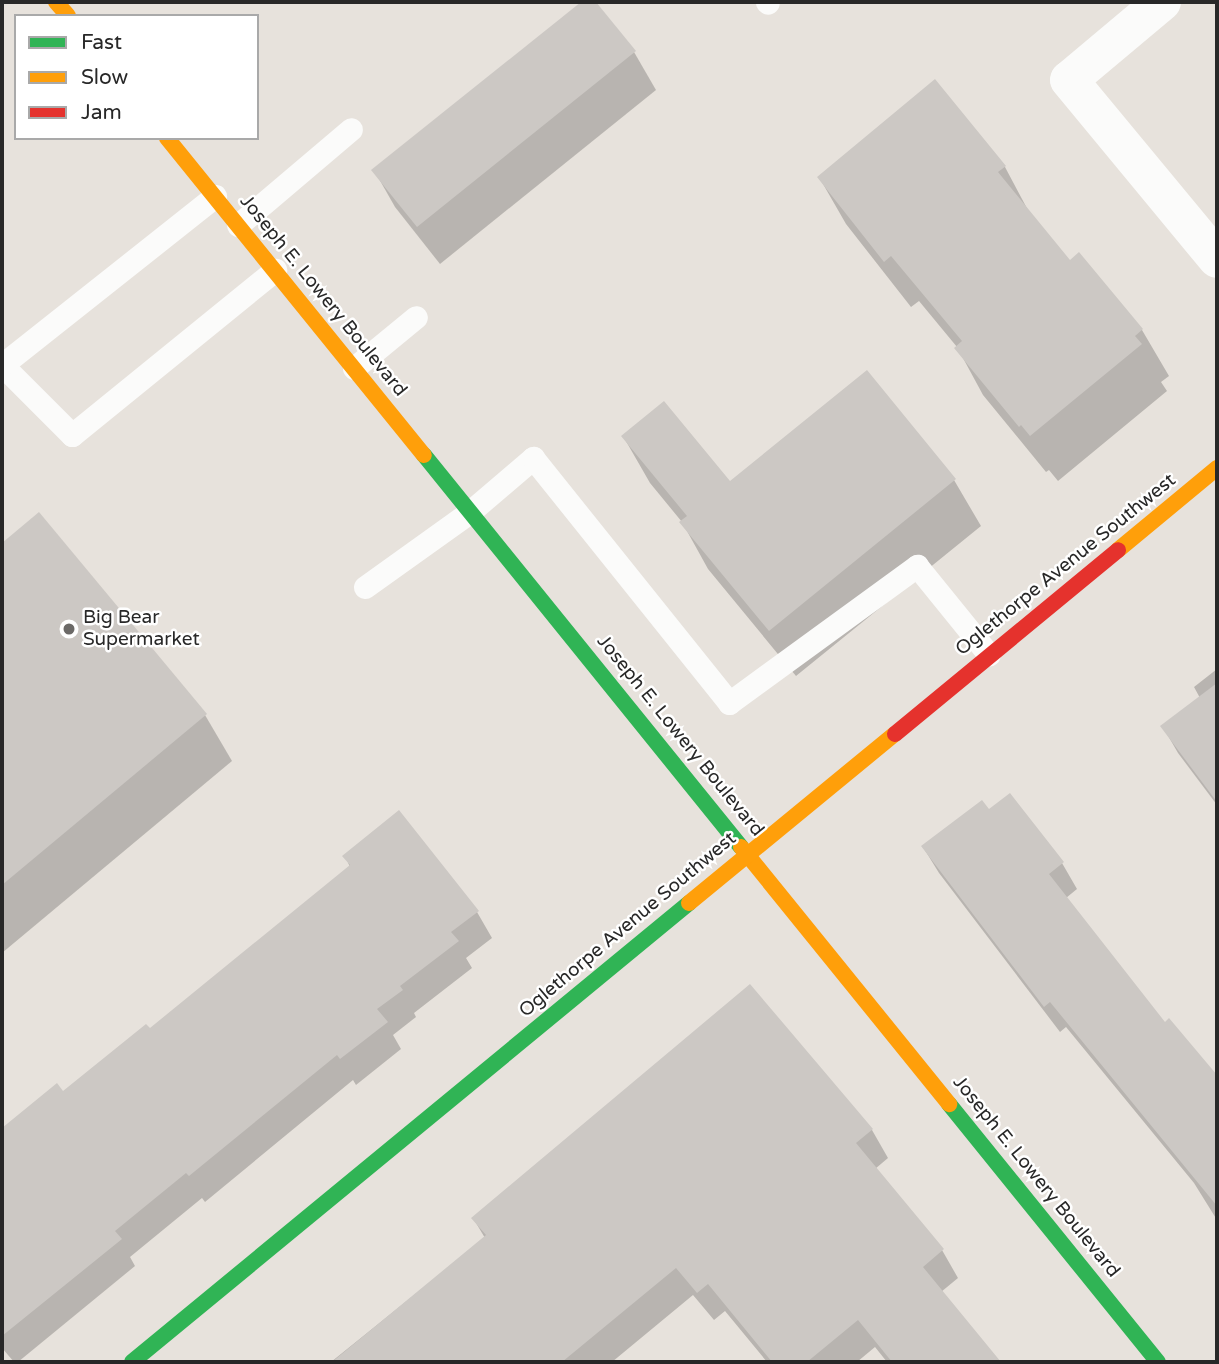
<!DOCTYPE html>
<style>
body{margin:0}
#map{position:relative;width:1219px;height:1364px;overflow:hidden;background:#e7e2dc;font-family:"Varela Round",sans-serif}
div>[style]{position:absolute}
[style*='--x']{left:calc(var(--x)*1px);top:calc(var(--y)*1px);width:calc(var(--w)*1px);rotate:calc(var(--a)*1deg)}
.shadow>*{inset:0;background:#0003}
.building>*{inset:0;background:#ccc8c4}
.lane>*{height:23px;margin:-11.5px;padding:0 11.5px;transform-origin:11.5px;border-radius:11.5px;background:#fbfbfa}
.street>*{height:38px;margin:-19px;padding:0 19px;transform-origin:19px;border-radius:19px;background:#fbfbfa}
.fast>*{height:16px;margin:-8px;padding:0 8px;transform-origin:8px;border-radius:8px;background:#30b455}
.slow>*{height:16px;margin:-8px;padding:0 8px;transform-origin:8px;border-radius:8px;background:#ff9f0a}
.jam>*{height:16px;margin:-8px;padding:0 8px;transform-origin:8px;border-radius:8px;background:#e5322d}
.dots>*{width:19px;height:19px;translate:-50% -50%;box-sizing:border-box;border:4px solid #fff;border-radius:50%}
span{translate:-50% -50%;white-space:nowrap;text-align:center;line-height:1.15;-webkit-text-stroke:5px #fff;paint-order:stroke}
.street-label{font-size:19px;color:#282828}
.poi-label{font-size:19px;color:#282828}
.left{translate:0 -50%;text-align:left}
.frame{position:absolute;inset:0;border:4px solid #282828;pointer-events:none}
.legend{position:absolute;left:14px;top:14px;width:245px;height:126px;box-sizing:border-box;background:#fff;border:2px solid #a9a9a9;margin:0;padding:9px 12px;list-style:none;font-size:21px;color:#282828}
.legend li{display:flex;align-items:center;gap:14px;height:35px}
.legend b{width:35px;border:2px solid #a9a9a9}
</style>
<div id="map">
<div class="shadow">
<i style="clip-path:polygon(584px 2px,594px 2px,634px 52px,656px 90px,440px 264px,395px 207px,374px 170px)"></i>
<i style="clip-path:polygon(1005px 167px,1030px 214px,1070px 262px,1079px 255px,1142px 330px,1169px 376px,1161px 382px,1167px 391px,1058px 481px,1049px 470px,1046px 472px,983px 395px,957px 347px,919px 301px,911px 307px,846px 224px,819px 177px)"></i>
<i style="clip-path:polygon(623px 436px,730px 483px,954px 480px,981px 526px,796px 676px,708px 569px,682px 522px,650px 483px)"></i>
<i style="clip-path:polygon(39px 514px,205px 715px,232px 761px,2px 953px,2px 545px)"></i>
<i style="clip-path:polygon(1217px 669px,1217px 805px,1178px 753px,1163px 727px,1200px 698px,1194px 687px)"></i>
<i style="clip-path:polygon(988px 811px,1062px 863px,1077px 889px,1066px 898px,1165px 1024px,1169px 1020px,1217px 1078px,1217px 1220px,1194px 1183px,1066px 1027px,1060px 1032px,939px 873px,923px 847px)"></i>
<i style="clip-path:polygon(345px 856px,477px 912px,492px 938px,466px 958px,472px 968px,414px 1013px,416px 1017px,393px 1035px,401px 1049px,356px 1085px,353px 1080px,205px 1202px,202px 1198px,130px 1257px,135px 1266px,18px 1362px,14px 1362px,2px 1348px,2px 1132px,57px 1086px,63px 1093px,149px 1030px,350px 867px)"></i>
<i style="clip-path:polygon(750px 986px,872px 1130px,888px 1158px,875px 1169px,942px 1250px,958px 1278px,941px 1292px,999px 1362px,887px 1362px,875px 1347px,857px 1362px,767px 1362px,725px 1311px,714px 1320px,693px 1295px,612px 1362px,331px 1362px,485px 1238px,473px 1218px)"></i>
</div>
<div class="building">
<i style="clip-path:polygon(581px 2px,596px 2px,636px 51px,417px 227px,371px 170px)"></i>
<i style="clip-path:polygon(935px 79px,1006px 166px,998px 172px,1070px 260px,1079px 252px,1143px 329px,1135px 336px,1142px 344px,1030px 436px,1021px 425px,1019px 427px,954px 348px,962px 341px,891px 256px,884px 262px,817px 177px)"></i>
<i style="clip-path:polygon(867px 370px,956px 479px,769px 631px,679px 522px,687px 516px,621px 436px,664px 401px,730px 481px)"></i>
<i style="clip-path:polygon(39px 512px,207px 714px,2px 885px,2px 543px)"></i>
<i style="clip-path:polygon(1217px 683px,1217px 802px,1160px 726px)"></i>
<i style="clip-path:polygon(1010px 793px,1064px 862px,1049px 874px,1165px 1022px,1169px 1018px,1217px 1075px,1217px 1206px,1050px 1002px,1044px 1007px,921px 846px,982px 800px,989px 809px)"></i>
<i style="clip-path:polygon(399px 810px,479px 911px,451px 932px,459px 941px,400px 986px,403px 990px,377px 1009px,388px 1022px,340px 1059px,337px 1055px,189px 1176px,186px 1173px,115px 1231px,122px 1239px,2px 1336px,2px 1128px,57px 1083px,63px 1091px,146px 1024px,150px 1028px,350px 865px,342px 856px)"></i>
<i style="clip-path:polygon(750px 984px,873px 1129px,856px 1143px,944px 1249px,923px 1267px,1001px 1362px,892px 1362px,858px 1320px,807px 1362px,772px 1362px,708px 1284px,697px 1293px,676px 1268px,562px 1362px,332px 1362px,486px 1235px,471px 1218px)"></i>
</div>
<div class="lane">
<i style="--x:767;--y:2;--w:1;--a:45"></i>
<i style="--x:238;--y:225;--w:148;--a:-40.3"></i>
<i style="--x:2;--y:365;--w:99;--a:45"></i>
<i style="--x:72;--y:435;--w:262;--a:-39.1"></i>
<i style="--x:2;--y:365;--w:272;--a:-38.4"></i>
<i style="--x:354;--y:368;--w:80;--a:-39.4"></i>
<i style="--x:365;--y:587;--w:130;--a:-35.6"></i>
<i style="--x:471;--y:511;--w:82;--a:-40.5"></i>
<i style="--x:533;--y:458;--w:314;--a:51.3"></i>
<i style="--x:729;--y:703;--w:233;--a:-36.1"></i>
<i style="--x:917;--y:566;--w:114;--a:51"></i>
</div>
<div class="street">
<i style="--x:1162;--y:2;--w:121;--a:140"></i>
<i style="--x:1069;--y:80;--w:232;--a:50.4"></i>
</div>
<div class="fast">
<i style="--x:424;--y:455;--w:504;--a:51.04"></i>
<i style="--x:949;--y:1104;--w:332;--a:51"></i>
<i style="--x:132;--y:1362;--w:722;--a:-39.49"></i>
</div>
<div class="slow">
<i style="--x:56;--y:2;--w:18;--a:49"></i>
<i style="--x:167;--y:138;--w:408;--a:51"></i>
<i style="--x:1118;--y:550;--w:129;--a:-39.6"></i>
<i style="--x:741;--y:847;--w:331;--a:51"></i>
<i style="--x:689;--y:903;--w:266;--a:-39.4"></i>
</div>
<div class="jam">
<i style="--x:895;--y:734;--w:289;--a:-39.5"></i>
</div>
<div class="dots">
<i style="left:69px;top:629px;background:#6b6967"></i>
</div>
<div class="street-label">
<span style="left:323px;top:296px;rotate:51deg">Joseph E. Lowery Boulevard</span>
<span style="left:1066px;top:565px;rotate:-39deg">Oglethorpe Avenue Southwest</span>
<span style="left:680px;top:736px;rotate:51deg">Joseph E. Lowery Boulevard</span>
<span style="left:628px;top:925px;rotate:-40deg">Oglethorpe Avenue Southwest</span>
<span style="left:1036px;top:1177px;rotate:51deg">Joseph E. Lowery Boulevard</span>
</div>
<div class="poi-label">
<span class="left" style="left:83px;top:629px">Big Bear<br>Supermarket</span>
</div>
<div class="frame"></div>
<ul class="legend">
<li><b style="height:9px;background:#30b455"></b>Fast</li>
<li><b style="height:9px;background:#ff9f0a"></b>Slow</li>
<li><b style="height:9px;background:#e5322d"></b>Jam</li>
</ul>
</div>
